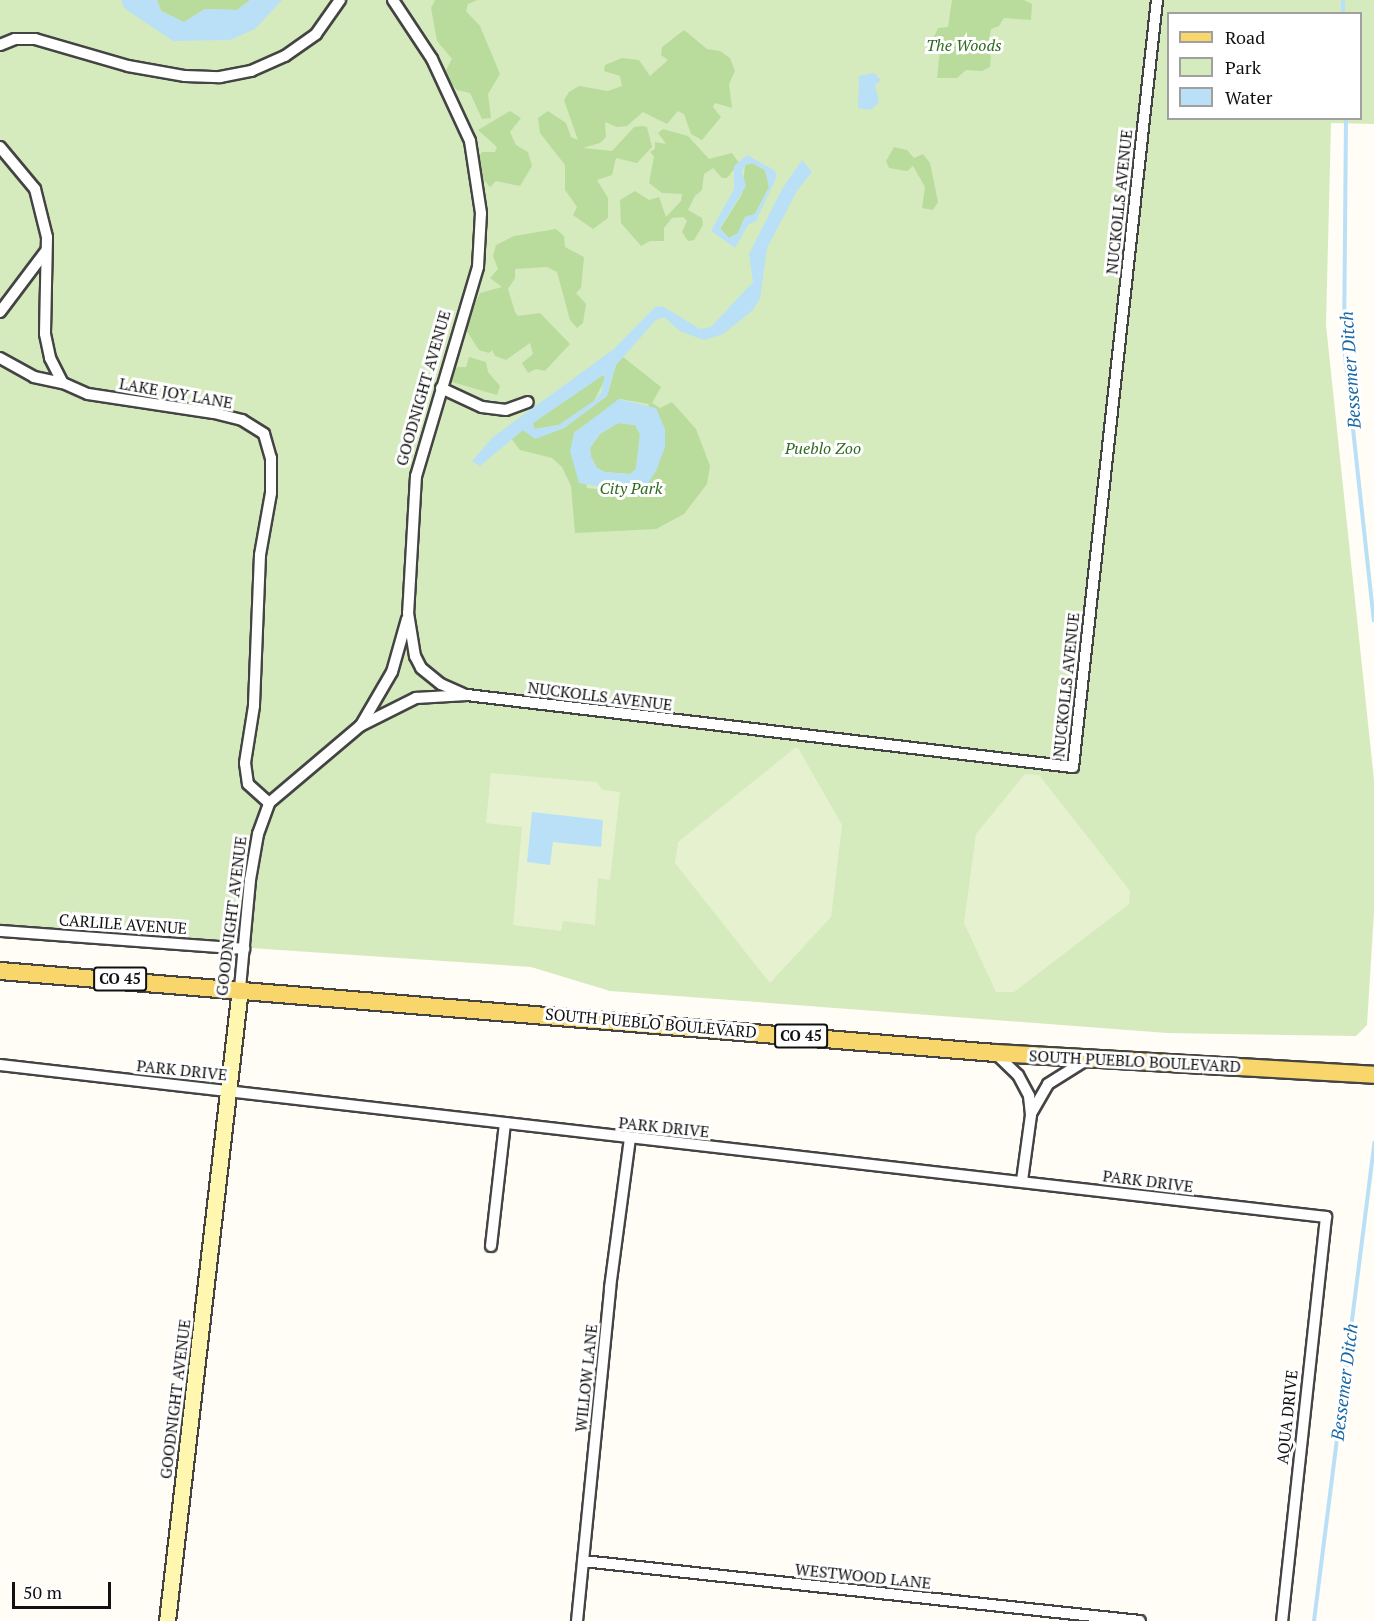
<!DOCTYPE html>
<style>
body{margin:0}
#map{position:relative;width:1374px;height:1621px;overflow:hidden;background:#fffdf5;font-family:"PT Serif",serif}
div>[style]{position:absolute}
[style*='--x']{left:calc(var(--x)*1px);top:calc(var(--y)*1px);width:calc(var(--w)*1px);rotate:calc(var(--a)*1deg)}
.green>*{inset:0;background:#d5ebbd}
.forest>*{inset:0;background:#b9dc9c}
.pitch>*{inset:0;background:#e6f2cf}
.water>*{inset:0;background:#b9e0f7}
.stream>*{height:4px;margin:-2px;padding:0 2px;transform-origin:2px;border-radius:2px;background:#b9e0f7}
.roads{filter:drop-shadow(2px 0 #444) drop-shadow(-2px 0 #444) drop-shadow(0 2px #444) drop-shadow(0 -2px #444)}
.street>*{height:10px;margin:-5px;padding:0 5px;transform-origin:5px;border-radius:5px;background:#fff}
.secondary>*{height:15px;margin:-7.5px;padding:0 7.5px;transform-origin:7.5px;border-radius:7.5px;background:#fff6b0}
.primary>*{height:16px;margin:-8px;padding:0 8px;transform-origin:8px;border-radius:8px;background:#f9d66b}
span{translate:-50% -50%;white-space:nowrap;text-align:center;line-height:1.15;-webkit-text-stroke:6px #fff;paint-order:stroke}
.shield-label span{padding:2px 4px;background:#fff;border:2px solid;border-radius:4px;-webkit-text-stroke-width:0}
.shield-label{font-size:15px;color:#111;font-weight:700}
.park-label{font-size:16px;color:#2f6b1f;font-style:italic}
.street-label{font-size:16px;color:#111}
.water-label{font-size:18px;color:#1768a6;font-style:italic}
.legend{position:absolute;left:1167px;top:12px;width:195px;height:108px;box-sizing:border-box;background:#fff;border:2px solid #a0a0a0;margin:0;padding:8px 10px;list-style:none;font-size:18px;color:#111}
.legend li{display:flex;align-items:center;gap:12px;height:30px}
.legend b{width:30px;border:2px solid #a0a0a0}
.scale{position:absolute;left:12px;top:1582px;width:99px;height:27px;box-sizing:border-box;border:3px solid #111;border-top:0;padding-left:8px;font-size:18px;line-height:21px;white-space:nowrap;color:#111;-webkit-text-stroke:4px #fff;paint-order:stroke}
</style>
<div id="map">
<div class="green">
<i style="clip-path:polygon(evenodd,0 0,1374px 0,1374px 124px,1331px 123px,1326px 325px,1374px 780px,1374px 912px,1367px 1025px,1356px 1036px,1167px 1033px,610px 991px,531px 967px,0 931px,0 0,1168px 14px,1360px 14px,1360px 118px,1168px 118px,1168px 14px)"></i>
</div>
<div class="forest">
<i style="clip-path:polygon(157px 0,250px 0,237px 10px,205px 9px,184px 22px,161px 11px)"></i>
<i style="clip-path:polygon(435px 0,477px 0,468px 4px,466px 11px,480px 26px,500px 74px,488px 94px,491px 118px,482px 119px,470px 93px,457px 90px,447px 79px,446px 70px,452px 59px,437px 41px,431px 8px)"></i>
<i style="clip-path:polygon(952px 0,1024px 0,1032px 4px,1031px 20px,1004px 18px,999px 26px,991px 29px,987px 51px,991px 56px,990px 67px,982px 71px,966px 70px,957px 78px,937px 78px,940px 48px,933px 39px,938px 28px,948px 27px)"></i>
<i style="clip-path:polygon(684px 30px,707px 49px,720px 51px,730px 58px,735px 71px,729px 84px,732px 108px,715px 103px,713px 107px,721px 117px,702px 140px,691px 134px,684px 114px,678px 111px,667px 124px,643px 112px,627px 126px,617px 127px,605px 122px,606px 137px,600px 143px,583px 148px,612px 151px,634px 127px,642px 126px,647px 127px,652px 147px,637px 163px,616px 158px,612px 175px,597px 180px,608px 198px,608px 218px,593px 229px,573px 215px,577px 207px,565px 190px,565px 165px,540px 133px,538px 118px,548px 111px,566px 123px,571px 137px,578px 140px,564px 100px,569px 92px,579px 86px,608px 91px,622px 86px,620px 76px,604px 71px,605px 65px,622px 58px,639px 60px,650px 76px,668px 60px,661px 55px,662px 47px)"></i>
<i style="clip-path:polygon(510px 111px,521px 118px,510px 132px,516px 145px,528px 152px,532px 166px,520px 186px,496px 181px,490px 187px,480px 176px,477px 159px,482px 152px,495px 152px,497px 147px,478px 130px)"></i>
<i style="clip-path:polygon(663px 129px,688px 136px,709px 159px,732px 153px,739px 163px,727px 178px,722px 178px,713px 168px,704px 174px,702px 190px,695px 196px,688px 210px,702px 218px,703px 225px,694px 240px,688px 241px,682px 232px,687px 221px,683px 217px,672px 218px,664px 228px,664px 241px,650px 241px,641px 246px,621px 223px,620px 200px,635px 191px,649px 200px,659px 197px,666px 217px,681px 201px,682px 194px,662px 193px,649px 183px,654px 156px,650px 152px,655px 149px,655px 142px,666px 144px,658px 133px)"></i>
<i style="clip-path:polygon(894px 147px,907px 150px,914px 158px,923px 154px,930px 163px,938px 202px,933px 210px,922px 208px,925px 187px,913px 166px,907px 171px,889px 168px,886px 161px)"></i>
<i style="clip-path:polygon(752px 163px,765px 170px,769px 187px,755px 214px,745px 217px,738px 233px,729px 238px,720px 229px,742px 194px,745px 165px)"></i>
<i style="clip-path:polygon(556px 229px,564px 236px,565px 247px,584px 257px,581px 288px,576px 293px,586px 304px,583px 323px,577px 328px,570px 320px,557px 272px,547px 267px,515px 269px,515px 278px,508px 289px,515px 312px,518px 316px,540px 313px,570px 344px,545px 371px,536px 369px,528px 373px,522px 363px,533px 354px,530px 343px,506px 360px,495px 356px,492px 350px,489px 353px,479px 350px,466px 330px,468px 317px,480px 293px,502px 287px,490px 278px,498px 269px,493px 256px,496px 245px,514px 236px)"></i>
<i style="clip-path:polygon(469px 357px,486px 362px,488px 372px,500px 386px,497px 395px,452px 382px,452px 373px,457px 367px,466px 367px)"></i>
<i style="clip-path:polygon(evenodd,623px 357px,661px 387px,652px 403px,660px 408px,672px 402px,696px 429px,710px 466px,707px 484px,684px 514px,656px 529px,575px 533px,571px 486px,562px 467px,552px 458px,520px 450px,510px 437px,523px 430px,535px 438px,564px 428px,607px 396px,616px 365px,623px 357px,620px 399px,649px 404px,634px 493px,587px 488px,574px 433px,620px 399px)"></i>
<i style="clip-path:polygon(600px 374px,606px 377px,594px 401px,559px 425px,534px 429px,533px 423px)"></i>
<i style="clip-path:polygon(618px 423px,635px 425px,640px 434px,636px 469px,630px 474px,605px 472px,597px 468px,591px 457px,590px 448px,600px 434px)"></i>
</div>
<div class="pitch">
<i style="clip-path:polygon(795px 748px,798px 748px,842px 825px,831px 917px,770px 983px,675px 863px,678px 842px)"></i>
<i style="clip-path:polygon(491px 773px,596px 782px,603px 790px,620px 792px,610px 880px,598px 878px,595px 925px,563px 921px,561px 931px,513px 925px,522px 827px,486px 823px)"></i>
<i style="clip-path:polygon(1025px 774px,1039px 775px,1130px 891px,1129px 904px,1014px 992px,996px 992px,964px 923px,976px 834px)"></i>
</div>
<div class="water">
<i style="clip-path:polygon(121px 0,157px 0,161px 11px,184px 22px,205px 9px,237px 10px,250px 0,282px 0,255px 29px,230px 40px,173px 41px,124px 8px)"></i>
<i style="clip-path:polygon(874px 73px,881px 80px,875px 85px,879px 102px,871px 110px,858px 108px,859px 76px)"></i>
<i style="clip-path:polygon(evenodd,747px 155px,774px 170px,777px 176px,756px 221px,748px 225px,735px 248px,711px 231px,734px 189px,734px 166px,747px 155px,752px 163px,765px 170px,769px 187px,755px 214px,745px 217px,738px 233px,729px 238px,720px 228px,746px 186px,742px 172px,745px 165px,752px 163px)"></i>
<i style="clip-path:polygon(evenodd,802px 160px,812px 172px,797px 191px,767px 248px,760px 299px,752px 311px,723px 334px,704px 340px,680px 331px,664px 317px,656px 320px,616px 365px,607px 396px,564px 428px,535px 439px,523px 430px,480px 466px,472px 461px,493px 437px,614px 349px,656px 306px,664px 307px,700px 329px,711px 327px,753px 282px,749px 254px,782px 189px,802px 160px,605px 374px,601px 393px,594px 401px,559px 425px,534px 429px,533px 423px,605px 374px)"></i>
<i style="clip-path:polygon(evenodd,619px 399px,656px 408px,665px 429px,665px 447px,656px 471px,642px 492px,634px 493px,579px 483px,570px 451px,574px 433px,619px 399px,618px 423px,635px 425px,640px 434px,636px 469px,630px 474px,605px 472px,597px 468px,591px 457px,590px 448px,600px 434px,618px 423px)"></i>
<i style="clip-path:polygon(532px 812px,603px 820px,601px 847px,553px 842px,550px 865px,527px 862px)"></i>
</div>
<div class="stream">
<i style="--x:1343;--y:0;--w:14;--a:90"></i>
<i style="--x:1346;--y:118;--w:228;--a:90.5"></i>
<i style="--x:1344;--y:346;--w:276;--a:83.8"></i>
<i style="--x:1314;--y:1621;--w:482;--a:-82.8"></i>
</div>
<div class="roads">
<div class="street">
<i style="--x:393;--y:0;--w:71;--a:56.5"></i>
<i style="--x:432;--y:59;--w:90;--a:65.1"></i>
<i style="--x:470;--y:141;--w:73;--a:81.3"></i>
<i style="--x:481;--y:213;--w:54;--a:93.2"></i>
<i style="--x:478;--y:267;--w:218;--a:106.5"></i>
<i style="--x:416;--y:476;--w:137;--a:93.3"></i>
<i style="--x:408;--y:613;--w:44;--a:80.8"></i>
<i style="--x:415;--y:656;--w:13;--a:63"></i>
<i style="--x:421;--y:668;--w:26;--a:39"></i>
<i style="--x:441;--y:684;--w:24;--a:24"></i>
<i style="--x:0;--y:45;--w:16;--a:-22"></i>
<i style="--x:15;--y:39;--w:20;--a:0"></i>
<i style="--x:35;--y:39;--w:97;--a:16.2"></i>
<i style="--x:128;--y:66;--w:58;--a:10"></i>
<i style="--x:185;--y:76;--w:35;--a:2"></i>
<i style="--x:220;--y:77;--w:32;--a:-11"></i>
<i style="--x:251;--y:71;--w:37;--a:-24"></i>
<i style="--x:285;--y:56;--w:38;--a:-35"></i>
<i style="--x:316;--y:34;--w:42;--a:-54.8"></i>
<i style="--x:0;--y:147;--w:55;--a:50.2"></i>
<i style="--x:35;--y:189;--w:49;--a:76"></i>
<i style="--x:47;--y:237;--w:97;--a:91.2"></i>
<i style="--x:45;--y:334;--w:25;--a:78"></i>
<i style="--x:50;--y:358;--w:28;--a:63"></i>
<i style="--x:63;--y:383;--w:27;--a:24"></i>
<i style="--x:88;--y:394;--w:127;--a:8.6"></i>
<i style="--x:214;--y:413;--w:29;--a:14"></i>
<i style="--x:242;--y:420;--w:26;--a:32"></i>
<i style="--x:264;--y:434;--w:25;--a:74"></i>
<i style="--x:271;--y:458;--w:35;--a:90"></i>
<i style="--x:271;--y:493;--w:63;--a:100.1"></i>
<i style="--x:260;--y:555;--w:151;--a:92.3"></i>
<i style="--x:254;--y:706;--w:58;--a:99"></i>
<i style="--x:245;--y:763;--w:21;--a:82"></i>
<i style="--x:248;--y:784;--w:28;--a:42"></i>
<i style="--x:0;--y:312;--w:76;--a:-53"></i>
<i style="--x:0;--y:358;--w:39;--a:29"></i>
<i style="--x:34;--y:377;--w:30;--a:12"></i>
<i style="--x:441;--y:388;--w:45;--a:24.9"></i>
<i style="--x:482;--y:407;--w:24;--a:7"></i>
<i style="--x:506;--y:410;--w:23;--a:-20"></i>
<i style="--x:361;--y:725;--w:61;--a:-59.7"></i>
<i style="--x:392;--y:672;--w:55;--a:-74.2"></i>
<i style="--x:0;--y:931;--w:245;--a:4.2"></i>
<i style="--x:240;--y:988;--w:108;--a:-84.7"></i>
<i style="--x:250;--y:880;--w:47;--a:-80.1"></i>
<i style="--x:258;--y:834;--w:33;--a:-70"></i>
<i style="--x:269;--y:803;--w:119;--a:-40.2"></i>
<i style="--x:360;--y:726;--w:63;--a:-26.6"></i>
<i style="--x:416;--y:698;--w:51;--a:-3.4"></i>
<i style="--x:467;--y:695;--w:610;--a:6.78"></i>
<i style="--x:1073;--y:767;--w:772;--a:-83.75"></i>
<i style="--x:995;--y:1053;--w:32;--a:44"></i>
<i style="--x:1018;--y:1075;--w:24;--a:62"></i>
<i style="--x:1029;--y:1096;--w:19;--a:84"></i>
<i style="--x:1031;--y:1115;--w:67;--a:97.8"></i>
<i style="--x:0;--y:1065;--w:1335;--a:6.54"></i>
<i style="--x:1326;--y:1217;--w:406;--a:96.2"></i>
<i style="--x:1032;--y:1112;--w:32;--a:-60"></i>
<i style="--x:1048;--y:1084;--w:47;--a:-32"></i>
<i style="--x:491;--y:1246;--w:123;--a:-83.5"></i>
<i style="--x:583;--y:1561;--w:560;--a:6.15"></i>
<i style="--x:577;--y:1621;--w:335;--a:-84.3"></i>
<i style="--x:610;--y:1288;--w:150;--a:-82.4"></i>
</div>
<div class="secondary">
<i style="--x:167;--y:1621;--w:637;--a:-83.42"></i>
</div>
<div class="primary">
<i style="--x:0;--y:971;--w:998;--a:4.71"></i>
<i style="--x:995;--y:1053;--w:380;--a:3.3"></i>
</div>
</div>
<div class="shield-label">
<span style="left:120px;top:979px">CO 45</span>
<span style="left:801px;top:1036px">CO 45</span>
</div>
<div class="park-label">
<span style="left:964px;top:45px">The Woods</span>
<span style="left:823px;top:448px">Pueblo Zoo</span>
<span style="left:631px;top:488px">City Park</span>
</div>
<div class="street-label">
<span style="left:1119px;top:202px;rotate:-84deg">NUCKOLLS AVENUE</span>
<span style="left:423px;top:388px;rotate:-74deg">GOODNIGHT AVENUE</span>
<span style="left:176px;top:393px;rotate:10deg">LAKE JOY LANE</span>
<span style="left:1066px;top:685px;rotate:-84deg">NUCKOLLS AVENUE</span>
<span style="left:600px;top:696px;rotate:7deg">NUCKOLLS AVENUE</span>
<span style="left:231px;top:916px;rotate:-83deg">GOODNIGHT AVENUE</span>
<span style="left:123px;top:924px;rotate:4deg">CARLILE AVENUE</span>
<span style="left:651px;top:1023px;rotate:5deg">SOUTH PUEBLO BOULEVARD</span>
<span style="left:1135px;top:1061px;rotate:3deg">SOUTH PUEBLO BOULEVARD</span>
<span style="left:182px;top:1070px;rotate:6deg">PARK DRIVE</span>
<span style="left:664px;top:1127px;rotate:6deg">PARK DRIVE</span>
<span style="left:1148px;top:1181px;rotate:7deg">PARK DRIVE</span>
<span style="left:586px;top:1378px;rotate:-84deg">WILLOW LANE</span>
<span style="left:175px;top:1399px;rotate:-83deg">GOODNIGHT AVENUE</span>
<span style="left:1287px;top:1417px;rotate:-84deg">AQUA DRIVE</span>
<span style="left:863px;top:1576px;rotate:6deg">WESTWOOD LANE</span>
</div>
<div class="water-label">
<span style="left:1350px;top:370px;rotate:-94deg">Bessemer Ditch</span>
<span style="left:1344px;top:1382px;rotate:-83deg">Bessemer Ditch</span>
</div>
<ul class="legend">
<li><b style="height:8px;background:#f9d66b"></b>Road</li>
<li><b style="height:16px;background:#d5ebbd"></b>Park</li>
<li><b style="height:16px;background:#b9e0f7"></b>Water</li>
</ul>
<div class="scale">50 m</div>
</div>
